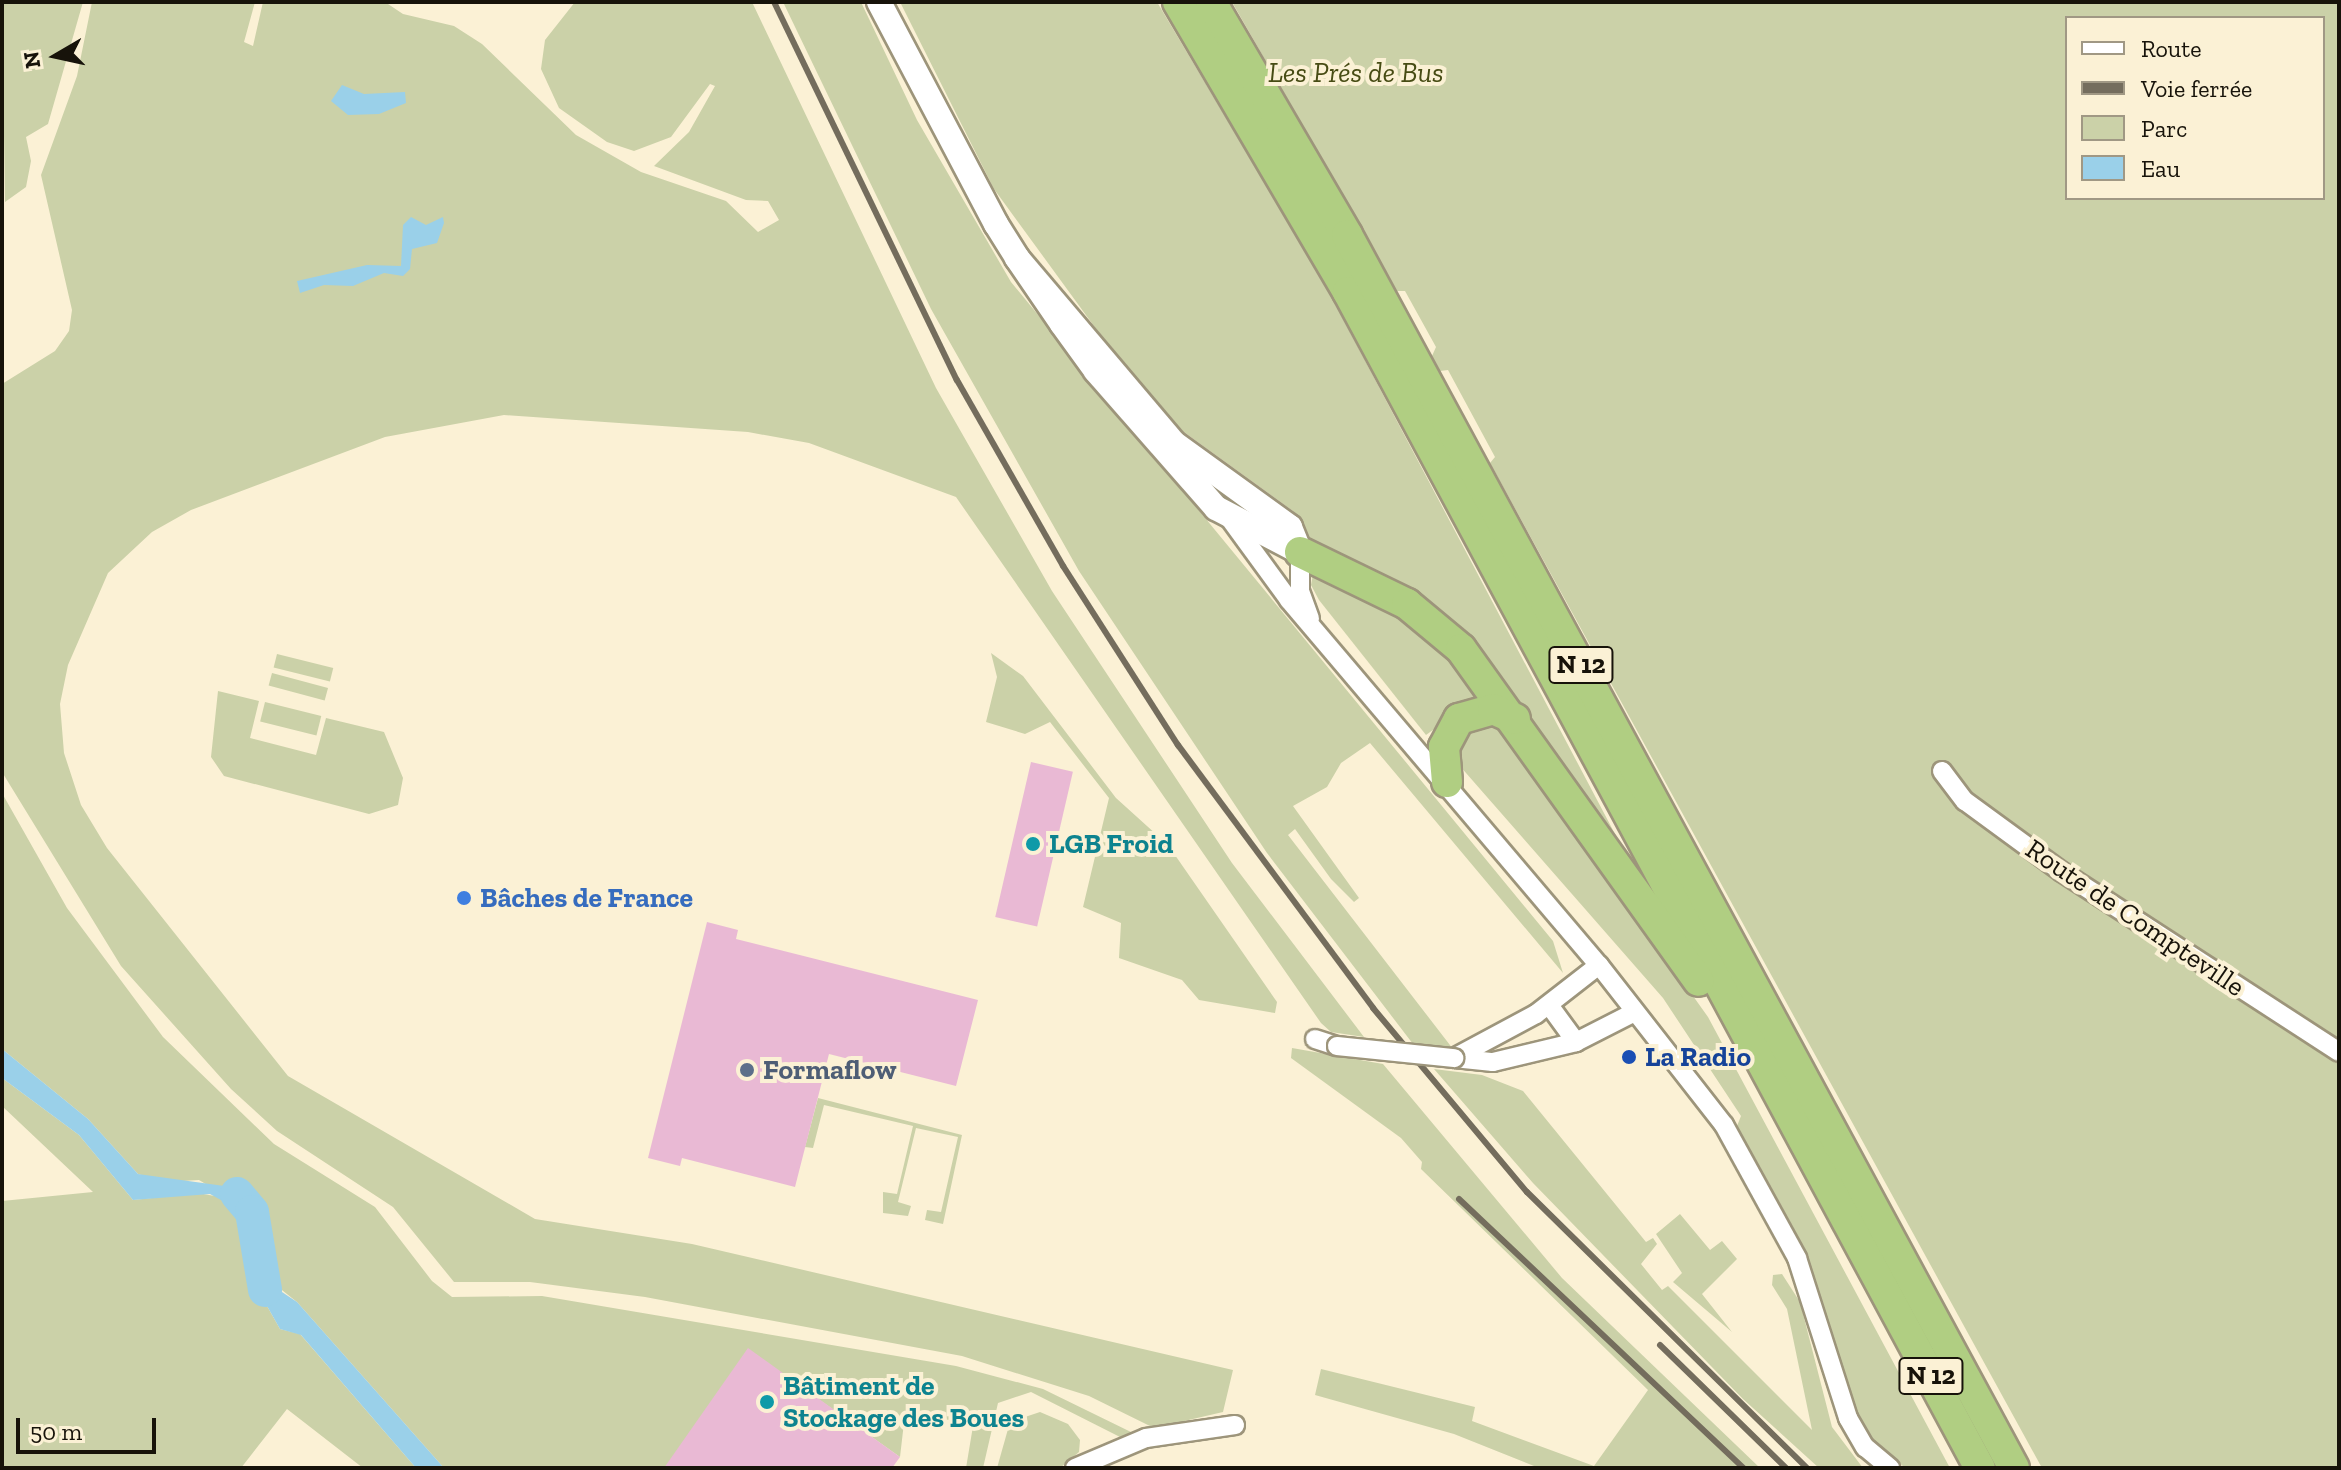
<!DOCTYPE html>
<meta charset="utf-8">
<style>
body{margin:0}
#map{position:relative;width:2341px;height:1470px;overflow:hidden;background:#fbf1d5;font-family:"Zilla Slab",serif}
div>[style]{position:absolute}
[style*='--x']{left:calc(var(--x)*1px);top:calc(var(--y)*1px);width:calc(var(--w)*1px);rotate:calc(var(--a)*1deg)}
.green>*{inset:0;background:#cbd1a8;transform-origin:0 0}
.water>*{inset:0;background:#9ad0e9}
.river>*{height:34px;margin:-17px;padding:0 17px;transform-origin:17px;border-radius:17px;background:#9ad0e9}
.building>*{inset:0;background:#e9b9d4;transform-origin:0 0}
.roads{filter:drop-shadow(2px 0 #9d957b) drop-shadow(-2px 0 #9d957b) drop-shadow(0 2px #9d957b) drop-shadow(0 -2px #9d957b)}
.minor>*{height:18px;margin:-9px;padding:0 9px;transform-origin:9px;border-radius:9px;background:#fff}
.tertiary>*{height:24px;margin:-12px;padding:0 12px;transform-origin:12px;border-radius:12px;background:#fff}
.trunk>*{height:30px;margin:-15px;padding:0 15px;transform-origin:15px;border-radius:15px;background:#b0ce82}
.rail>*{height:6px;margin:-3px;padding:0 3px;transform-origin:3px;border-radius:3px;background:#746d5d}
.bridges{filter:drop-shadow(2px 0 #9d957b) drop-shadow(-2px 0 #9d957b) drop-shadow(0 2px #9d957b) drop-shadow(0 -2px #9d957b)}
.minor-bridge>*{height:18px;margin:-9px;padding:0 9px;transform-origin:9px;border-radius:9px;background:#fff}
.dots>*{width:22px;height:22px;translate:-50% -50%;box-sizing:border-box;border:4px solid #fbf1d5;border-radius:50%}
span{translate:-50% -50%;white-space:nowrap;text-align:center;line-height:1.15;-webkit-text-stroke:8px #fbf1d5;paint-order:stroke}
.shield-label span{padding:2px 6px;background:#fbf1d5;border:2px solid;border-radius:6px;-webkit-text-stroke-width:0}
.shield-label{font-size:26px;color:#17130a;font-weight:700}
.park-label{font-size:28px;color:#474c14;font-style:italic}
.culture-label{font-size:28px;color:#0d838f;font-weight:700}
.left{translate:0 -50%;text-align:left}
.shop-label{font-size:28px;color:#366cbe;font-weight:700}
.street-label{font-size:28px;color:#17130a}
.transit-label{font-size:28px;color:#164399;font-weight:700}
.service-label{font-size:28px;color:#4e5e75;font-weight:700}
.frame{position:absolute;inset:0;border:4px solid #17130a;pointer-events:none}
.legend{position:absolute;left:2065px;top:16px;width:260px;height:184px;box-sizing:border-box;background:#fbf1d5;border:2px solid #a09884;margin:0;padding:10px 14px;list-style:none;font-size:24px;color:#17130a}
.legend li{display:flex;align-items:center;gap:16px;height:40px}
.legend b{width:40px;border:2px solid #a09884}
.north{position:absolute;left:16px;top:16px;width:80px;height:80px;-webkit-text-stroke:6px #fbf1d5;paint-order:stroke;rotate:261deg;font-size:22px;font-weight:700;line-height:32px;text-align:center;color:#17130a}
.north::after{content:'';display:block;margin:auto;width:28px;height:36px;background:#17130a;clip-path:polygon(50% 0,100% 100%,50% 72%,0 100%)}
.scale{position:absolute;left:16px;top:1418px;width:140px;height:36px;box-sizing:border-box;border:4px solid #17130a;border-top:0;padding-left:10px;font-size:24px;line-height:28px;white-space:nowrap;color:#17130a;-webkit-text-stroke:6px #fbf1d5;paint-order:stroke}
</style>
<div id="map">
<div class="green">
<i style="clip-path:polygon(2px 2px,83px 2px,48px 124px,26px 137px,31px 161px,26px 187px,5px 202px)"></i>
<i style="clip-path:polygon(92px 2px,255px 2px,244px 42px,253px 46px,263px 2px,385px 2px,403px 14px,454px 26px,482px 44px,576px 135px,641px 172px,726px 201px,758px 232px,779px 220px,768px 201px,746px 200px,654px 166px,689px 132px,715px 86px,710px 84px,671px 137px,634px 151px,607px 142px,559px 108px,541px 69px,545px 40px,575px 2px,752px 2px,936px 388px,1052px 591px,1232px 863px,1364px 1037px,1331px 1032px,1321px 1023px,956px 497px,809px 443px,748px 432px,504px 415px,385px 437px,191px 510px,152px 532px,108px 573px,68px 665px,60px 704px,64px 753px,81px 805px,107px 848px,288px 1076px,535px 1219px,692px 1244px,1233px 1370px,1223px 1412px,1154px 1428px,1089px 1396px,962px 1356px,645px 1297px,530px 1282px,454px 1282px,393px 1207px,277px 1131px,231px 1089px,121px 966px,2px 772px,2px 384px,55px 351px,69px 331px,72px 310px,41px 175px,77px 76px)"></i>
<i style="clip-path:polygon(783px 2px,861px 2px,917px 120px,1011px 282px,1553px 941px,1563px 973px,1370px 743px,1341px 763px,1327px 787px,1293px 806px,1359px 898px,1354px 902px,1331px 879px,1295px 829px,1288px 835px,1453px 1049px,1413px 1044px,1267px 853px,1079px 571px,931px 309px)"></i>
<i style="clip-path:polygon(900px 2px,1157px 2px,1323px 281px,1633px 868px,1525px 718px,1308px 544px,1293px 511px,1170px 422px,1126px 370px,994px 189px)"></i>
<i style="clip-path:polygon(evenodd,1232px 2px,2339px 2px,2339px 1468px,2042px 1468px,1490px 463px,1495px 457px,1448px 370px,1440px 371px,1432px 356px,1436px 347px,1405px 291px,1397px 291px,1232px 2px,2067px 18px,2323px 18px,2323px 198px,2067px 198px,2067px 18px)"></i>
<i style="clip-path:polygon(1314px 569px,1395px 611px,1441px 647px,1477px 698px,1426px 735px,1319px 600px,1311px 585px)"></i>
<i style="clip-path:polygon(991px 653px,1023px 676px,1116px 798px,1168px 845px,1277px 1002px,1275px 1013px,1199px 1000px,1182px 980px,1119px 958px,1121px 923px,1083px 907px,1109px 798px,1050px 722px,1025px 734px,986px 722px,997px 677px)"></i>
<i style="left:277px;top:654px;width:58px;height:14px;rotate:14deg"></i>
<i style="left:272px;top:673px;width:58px;height:13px;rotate:15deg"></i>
<i style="clip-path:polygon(218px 691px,259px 701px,250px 738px,316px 755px,326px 718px,384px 732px,403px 778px,398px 805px,369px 814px,224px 776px,211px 757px)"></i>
<i style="left:265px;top:702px;width:58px;height:20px;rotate:14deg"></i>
<i style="clip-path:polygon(1498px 722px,1708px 1017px,1950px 1468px,1904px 1467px,1862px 1430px,1810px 1270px,1737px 1126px,1741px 1116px,1663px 998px,1459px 765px,1463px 732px)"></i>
<i style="clip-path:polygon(2px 793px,67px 908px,163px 1037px,274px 1144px,375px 1207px,432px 1281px,452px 1297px,542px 1296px,956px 1366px,1043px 1389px,1133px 1433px,1120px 1437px,1031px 1392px,998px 1403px,983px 1468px,966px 1468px,973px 1426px,905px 1414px,900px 1457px,748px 1349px,669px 1468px,444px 1468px,297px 1302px,268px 1279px,257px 1232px,269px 1222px,199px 1180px,164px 1182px,138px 1174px,88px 1119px,2px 1049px)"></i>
<i style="clip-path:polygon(1292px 1048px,1383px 1064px,1562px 1278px,1760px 1468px,1539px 1468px,1454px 1434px,1315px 1395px,1321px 1369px,1475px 1407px,1472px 1421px,1594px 1466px,1648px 1390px,1421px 1169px,1422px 1162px,1401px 1138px,1291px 1058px)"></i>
<i style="clip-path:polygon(1434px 1069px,1482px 1075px,1523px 1091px,1646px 1242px,1653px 1238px,1657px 1244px,1641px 1264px,1662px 1290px,1668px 1286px,1812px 1430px,1787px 1309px,1772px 1285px,1773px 1275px,1782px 1274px,1800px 1302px,1832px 1427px,1863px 1468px,1819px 1468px,1743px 1399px,1533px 1183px)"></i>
<i style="clip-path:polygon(2px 1078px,79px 1135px,133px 1200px,198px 1193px,220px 1197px,239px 1210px,250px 1276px,280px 1329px,300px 1334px,416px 1468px,363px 1468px,287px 1409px,241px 1468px,2px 1468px,2px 1201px,93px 1192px,2px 1106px)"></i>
<i style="clip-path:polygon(818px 1098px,962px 1135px,943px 1224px,925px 1220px,927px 1210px,941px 1212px,958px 1137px,916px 1128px,898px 1202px,911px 1206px,908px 1216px,883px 1213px,883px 1192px,897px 1194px,913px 1126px,824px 1105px,813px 1148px,805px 1147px)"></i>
<i style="clip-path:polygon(1680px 1214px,1710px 1250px,1722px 1241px,1737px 1259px,1702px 1294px,1732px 1332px,1673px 1282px,1682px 1273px,1656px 1234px)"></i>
<i style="clip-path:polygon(1040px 1412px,1068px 1424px,1080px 1440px,1079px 1452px,1060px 1468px,997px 1468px,1010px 1422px)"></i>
</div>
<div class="water">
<i style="clip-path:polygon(342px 85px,364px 94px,405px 92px,406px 103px,379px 114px,348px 115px,331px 101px)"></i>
<i style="clip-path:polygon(411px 217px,426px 225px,443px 217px,444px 223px,437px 243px,412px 249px,410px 269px,403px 276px,384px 273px,353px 286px,324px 285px,300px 293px,297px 281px,367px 265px,401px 266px,403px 225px)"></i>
<i style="clip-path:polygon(2px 1049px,88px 1119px,138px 1174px,253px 1190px,269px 1223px,257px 1232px,247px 1231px,239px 1210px,210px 1194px,133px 1200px,79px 1135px,2px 1078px)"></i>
<i style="clip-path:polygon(243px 1246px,258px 1247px,273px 1286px,297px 1302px,444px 1468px,416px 1468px,301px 1335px,280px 1329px,250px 1276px)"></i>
</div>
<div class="river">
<i style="--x:237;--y:1194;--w:23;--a:50"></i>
<i style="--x:252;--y:1212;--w:79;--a:80.5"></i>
</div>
<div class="building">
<i style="left:1031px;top:762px;width:43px;height:159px;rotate:13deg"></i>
<i style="clip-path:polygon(707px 922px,738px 930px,736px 939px,978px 1000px,956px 1086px,829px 1054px,795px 1187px,682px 1158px,680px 1166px,648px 1158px)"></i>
<i style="clip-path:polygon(748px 1348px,900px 1457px,892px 1468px,664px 1468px)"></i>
</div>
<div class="roads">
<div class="minor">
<i style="--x:1230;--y:519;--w:100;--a:53.9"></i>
<i style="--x:1289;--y:600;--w:479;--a:49.7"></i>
<i style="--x:1599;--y:965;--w:203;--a:52"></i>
<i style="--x:1724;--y:1125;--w:152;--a:61.2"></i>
<i style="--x:1797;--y:1258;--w:168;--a:72.3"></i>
<i style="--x:1848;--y:1418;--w:34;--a:60"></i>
<i style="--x:1865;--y:1447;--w:33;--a:40"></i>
<i style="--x:1300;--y:552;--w:39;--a:90"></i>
<i style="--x:1300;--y:591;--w:29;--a:70"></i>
<i style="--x:1942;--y:771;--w:38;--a:53"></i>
<i style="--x:1965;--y:801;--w:120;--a:36.2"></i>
<i style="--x:2062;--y:872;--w:330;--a:33"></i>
<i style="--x:1599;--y:965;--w:80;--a:142.1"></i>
<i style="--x:1536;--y:1014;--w:93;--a:151.8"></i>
<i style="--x:1454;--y:1058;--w:39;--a:6"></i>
<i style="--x:1493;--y:1062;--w:85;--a:-13.5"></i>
<i style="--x:1576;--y:1042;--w:66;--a:-27"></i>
<i style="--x:1549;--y:1005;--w:46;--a:53.9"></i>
<i style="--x:1315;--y:1039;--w:23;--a:18"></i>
<i style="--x:1075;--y:1468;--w:77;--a:-22.9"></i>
<i style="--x:1146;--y:1438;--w:90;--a:-8.3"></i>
</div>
<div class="tertiary">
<i style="--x:879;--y:2;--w:251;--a:62.2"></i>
<i style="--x:996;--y:224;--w:40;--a:58"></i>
<i style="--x:1017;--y:258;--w:80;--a:55.7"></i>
<i style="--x:1062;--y:324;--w:58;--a:54.1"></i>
<i style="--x:1096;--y:371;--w:182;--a:48.8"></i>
<i style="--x:1216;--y:508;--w:95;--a:27.6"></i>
<i style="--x:1300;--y:552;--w:27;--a:-112"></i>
<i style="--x:1290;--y:527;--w:143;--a:-144.1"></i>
<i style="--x:1174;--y:443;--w:243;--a:-130.3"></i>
</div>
<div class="trunk">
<i style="--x:1178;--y:2;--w:336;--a:59.6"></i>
<i style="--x:1348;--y:292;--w:1335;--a:61.75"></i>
<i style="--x:1211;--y:2;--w:270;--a:59.7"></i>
<i style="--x:1347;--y:235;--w:1402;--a:61.59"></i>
<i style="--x:1300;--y:552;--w:119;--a:25.9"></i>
<i style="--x:1407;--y:604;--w:70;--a:39.8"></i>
<i style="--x:1461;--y:649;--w:408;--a:54.4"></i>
<i style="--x:1447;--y:782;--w:35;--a:-95"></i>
<i style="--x:1444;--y:747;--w:32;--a:-62"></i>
<i style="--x:1459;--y:719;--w:35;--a:-16"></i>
<i style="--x:1493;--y:709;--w:24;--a:24"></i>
</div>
</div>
<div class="rail">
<i style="--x:774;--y:2;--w:420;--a:64.2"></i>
<i style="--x:957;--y:380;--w:214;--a:60.3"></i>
<i style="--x:1063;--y:566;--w:213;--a:57.3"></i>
<i style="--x:1178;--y:745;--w:327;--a:53.4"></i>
<i style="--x:1373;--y:1008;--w:240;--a:50.1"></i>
<i style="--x:1527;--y:1192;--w:393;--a:44.6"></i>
<i style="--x:1459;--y:1199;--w:391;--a:43.4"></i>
<i style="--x:1660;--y:1345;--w:176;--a:44.3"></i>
</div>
<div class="bridges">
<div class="minor-bridge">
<i style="--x:1337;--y:1046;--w:118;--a:5.9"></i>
</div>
</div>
<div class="dots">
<i style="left:1033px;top:844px;background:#0f9aa8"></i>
<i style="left:464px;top:898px;background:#3f7fe0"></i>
<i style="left:1629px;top:1057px;background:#1a4fb4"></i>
<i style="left:747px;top:1070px;background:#5c6f8a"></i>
<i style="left:767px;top:1402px;background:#0f9aa8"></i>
</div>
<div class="shield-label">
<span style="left:1581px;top:665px">N 12</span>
<span style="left:1931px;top:1376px">N 12</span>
</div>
<div class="park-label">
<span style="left:1356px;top:73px">Les Prés de Bus</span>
</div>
<div class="culture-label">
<span class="left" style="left:1049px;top:844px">LGB Froid</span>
<span class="left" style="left:783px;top:1402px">Bâtiment de<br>Stockage des Boues</span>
</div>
<div class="shop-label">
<span class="left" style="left:480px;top:898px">Bâches de France</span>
</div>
<div class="street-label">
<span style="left:2135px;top:918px;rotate:34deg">Route de Compteville</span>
</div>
<div class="transit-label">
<span class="left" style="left:1645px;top:1057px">La Radio</span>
</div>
<div class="service-label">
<span class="left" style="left:763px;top:1070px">Formaflow</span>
</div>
<div class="frame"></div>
<ul class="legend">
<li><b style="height:10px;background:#fff"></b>Route</li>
<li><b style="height:10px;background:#746d5d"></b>Voie ferrée</li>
<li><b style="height:22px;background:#cbd1a8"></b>Parc</li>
<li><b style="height:22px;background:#9ad0e9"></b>Eau</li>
</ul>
<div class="north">N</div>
<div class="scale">50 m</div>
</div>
